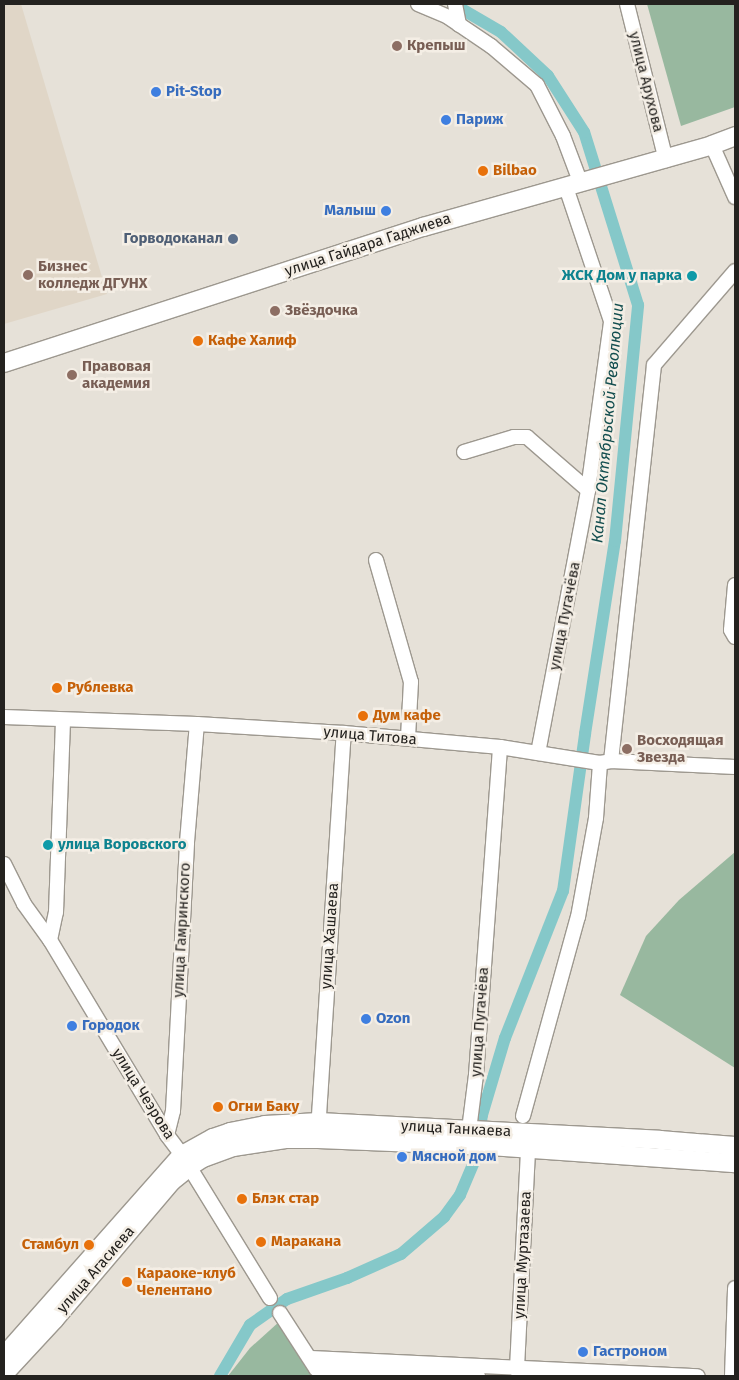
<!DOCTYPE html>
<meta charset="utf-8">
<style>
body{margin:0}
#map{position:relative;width:739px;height:1380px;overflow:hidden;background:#e6e1d8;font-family:"Fira Sans",sans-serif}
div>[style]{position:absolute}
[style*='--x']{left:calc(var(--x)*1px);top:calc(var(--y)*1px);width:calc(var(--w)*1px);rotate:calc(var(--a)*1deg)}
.built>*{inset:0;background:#e0d6c7}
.green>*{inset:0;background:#98b89f}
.canal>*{height:12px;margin:-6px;padding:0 6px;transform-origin:6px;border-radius:6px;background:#85c8c9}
.roads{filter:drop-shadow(1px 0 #9d988f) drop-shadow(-1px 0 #9d988f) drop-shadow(0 1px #9d988f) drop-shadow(0 -1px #9d988f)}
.minor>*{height:14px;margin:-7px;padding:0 7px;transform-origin:7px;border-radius:7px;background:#fff}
.major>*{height:18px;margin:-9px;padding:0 9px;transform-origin:9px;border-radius:9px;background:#fff}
.dots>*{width:14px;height:14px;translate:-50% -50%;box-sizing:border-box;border:2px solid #f4eee5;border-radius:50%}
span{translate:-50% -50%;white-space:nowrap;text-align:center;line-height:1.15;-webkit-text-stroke:5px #f4eee5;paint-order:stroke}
.education-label{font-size:15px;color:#785e54;font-weight:700}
.left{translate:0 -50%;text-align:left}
.street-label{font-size:15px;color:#24221f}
.shop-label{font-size:15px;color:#366cbe;font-weight:700}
.right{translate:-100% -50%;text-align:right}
.food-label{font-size:15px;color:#c56008;font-weight:700}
.service-label{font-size:15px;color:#4e5e75;font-weight:700}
.culture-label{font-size:15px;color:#0d838f;font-weight:700}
.water-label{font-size:16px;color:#134e4f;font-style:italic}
.frame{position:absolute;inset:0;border:5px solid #24221f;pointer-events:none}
</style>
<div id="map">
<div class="built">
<i style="clip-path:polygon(4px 4px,21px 4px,107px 294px,4px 324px)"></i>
</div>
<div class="green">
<i style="clip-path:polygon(647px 4px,735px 4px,735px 107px,681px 126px)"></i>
<i style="clip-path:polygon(735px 852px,735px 1068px,620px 995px,646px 936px,679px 900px)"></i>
<i style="clip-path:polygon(280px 1321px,312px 1376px,228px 1376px,250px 1348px)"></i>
</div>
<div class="canal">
<i style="--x:220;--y:1376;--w:59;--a:-59.5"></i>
<i style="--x:250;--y:1325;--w:45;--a:-35.1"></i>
<i style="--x:287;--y:1299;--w:64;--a:-19.3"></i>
<i style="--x:347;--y:1278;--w:59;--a:-24"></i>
<i style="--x:401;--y:1254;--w:57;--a:-40.7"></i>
<i style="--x:444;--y:1217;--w:27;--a:-54"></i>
<i style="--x:460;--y:1195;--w:38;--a:-67"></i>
<i style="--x:475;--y:1160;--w:46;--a:-81.2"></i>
<i style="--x:482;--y:1115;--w:80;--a:-73.4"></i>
<i style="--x:505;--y:1038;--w:158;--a:-68.5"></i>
<i style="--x:563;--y:891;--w:159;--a:-82"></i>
<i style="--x:585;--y:734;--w:195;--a:-81.2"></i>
<i style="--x:615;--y:541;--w:237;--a:-84.4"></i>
<i style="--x:638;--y:305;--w:181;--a:-107.3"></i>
<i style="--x:584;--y:132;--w:67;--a:-122.7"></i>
<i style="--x:548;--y:76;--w:64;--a:-136.9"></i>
<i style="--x:501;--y:32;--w:56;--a:-149.7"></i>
</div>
<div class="roads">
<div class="minor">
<i style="--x:418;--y:4;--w:33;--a:23"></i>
<i style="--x:448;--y:17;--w:52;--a:34"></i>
<i style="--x:491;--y:46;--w:60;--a:40.3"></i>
<i style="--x:537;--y:85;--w:57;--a:63"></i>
<i style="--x:563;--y:136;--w:51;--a:69.4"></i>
<i style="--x:455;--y:4;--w:21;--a:79"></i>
<i style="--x:627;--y:4;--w:161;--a:76"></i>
<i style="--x:712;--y:145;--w:57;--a:66.1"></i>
<i style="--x:464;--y:452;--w:52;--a:-16.7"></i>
<i style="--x:514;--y:437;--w:13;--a:0"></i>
<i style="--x:527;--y:437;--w:81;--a:41"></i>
<i style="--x:376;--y:560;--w:127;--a:74"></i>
<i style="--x:411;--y:682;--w:56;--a:93.1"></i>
<i style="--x:735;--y:585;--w:45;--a:95.1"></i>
<i style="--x:731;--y:630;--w:8;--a:60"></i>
<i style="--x:4;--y:717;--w:193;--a:2.1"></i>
<i style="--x:197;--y:724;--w:147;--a:3.5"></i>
<i style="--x:344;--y:733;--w:157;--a:5.1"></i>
<i style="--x:500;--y:747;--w:101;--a:9.1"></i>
<i style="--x:600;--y:763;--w:11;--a:-10"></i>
<i style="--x:611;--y:761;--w:124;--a:2.8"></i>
<i style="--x:538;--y:753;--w:268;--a:-79.2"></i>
<i style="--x:588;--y:490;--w:171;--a:-82.2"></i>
<i style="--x:611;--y:321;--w:141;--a:-108.6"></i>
<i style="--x:611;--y:761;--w:398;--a:-83.8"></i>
<i style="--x:654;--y:365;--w:124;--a:-49.2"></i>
<i style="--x:4;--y:864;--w:45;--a:63.4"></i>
<i style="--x:24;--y:904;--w:44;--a:54.2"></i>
<i style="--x:50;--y:940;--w:227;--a:59"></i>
<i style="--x:167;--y:1135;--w:25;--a:53"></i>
<i style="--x:182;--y:1155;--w:168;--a:58.4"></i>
<i style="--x:50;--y:940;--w:29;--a:-78"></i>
<i style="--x:56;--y:912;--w:192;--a:-87.9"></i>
<i style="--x:523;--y:1116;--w:206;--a:-74.6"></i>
<i style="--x:578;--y:917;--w:101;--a:-79.7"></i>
<i style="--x:596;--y:818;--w:55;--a:-85.8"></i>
<i style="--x:318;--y:1131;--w:399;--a:-86.3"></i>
<i style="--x:167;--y:1135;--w:25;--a:-76"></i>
<i style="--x:173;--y:1111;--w:269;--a:-87"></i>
<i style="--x:187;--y:842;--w:118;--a:-85.2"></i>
<i style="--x:468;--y:1138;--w:64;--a:-82.8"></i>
<i style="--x:476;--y:1075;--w:329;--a:-85.8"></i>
<i style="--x:280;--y:1313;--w:64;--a:57.1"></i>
<i style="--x:311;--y:1358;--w:387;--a:2.7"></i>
<i style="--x:316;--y:1369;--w:162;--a:2.5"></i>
<i style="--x:519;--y:1376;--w:8;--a:-104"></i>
<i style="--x:517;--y:1368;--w:219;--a:-87.1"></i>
<i style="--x:528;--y:1149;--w:11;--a:-95"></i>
<i style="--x:732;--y:1376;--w:88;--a:-88"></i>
</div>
<div class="major">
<i style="--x:4;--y:363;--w:441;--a:-18"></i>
<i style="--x:423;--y:227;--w:300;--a:-15.8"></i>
<i style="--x:712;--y:145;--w:25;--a:-21"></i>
<i style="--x:4;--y:1356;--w:268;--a:-48.5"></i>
<i style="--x:182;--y:1155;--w:35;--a:-29"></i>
<i style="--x:213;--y:1138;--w:18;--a:-19"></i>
<i style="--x:230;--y:1132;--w:36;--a:-11"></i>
<i style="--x:265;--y:1125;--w:54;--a:-3.2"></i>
<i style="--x:319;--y:1122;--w:341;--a:3"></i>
<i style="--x:660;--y:1140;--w:75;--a:4.6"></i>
<i style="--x:4;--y:1374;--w:74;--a:-47.2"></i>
<i style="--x:54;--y:1320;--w:182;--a:-49.7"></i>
<i style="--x:172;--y:1181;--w:22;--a:-39"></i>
<i style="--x:189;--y:1167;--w:17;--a:-33"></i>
<i style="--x:203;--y:1158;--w:32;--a:-20"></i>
<i style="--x:233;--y:1147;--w:53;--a:-8.7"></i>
<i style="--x:285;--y:1139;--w:33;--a:0"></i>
<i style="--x:318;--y:1139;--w:172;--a:2.3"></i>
<i style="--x:490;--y:1146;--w:246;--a:4"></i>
</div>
</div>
<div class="dots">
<i style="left:397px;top:46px;background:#8d6e63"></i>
<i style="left:156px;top:92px;background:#3f7fe0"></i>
<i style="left:446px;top:120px;background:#3f7fe0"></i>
<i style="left:483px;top:171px;background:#e8710a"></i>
<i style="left:386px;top:211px;background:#3f7fe0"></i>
<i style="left:233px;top:239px;background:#5c6f8a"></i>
<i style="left:28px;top:275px;background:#8d6e63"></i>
<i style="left:692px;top:276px;background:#0f9aa8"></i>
<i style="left:275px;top:311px;background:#8d6e63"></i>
<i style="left:198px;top:341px;background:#e8710a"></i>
<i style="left:72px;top:375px;background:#8d6e63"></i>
<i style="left:57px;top:688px;background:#e8710a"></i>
<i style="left:363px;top:716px;background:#e8710a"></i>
<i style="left:627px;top:749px;background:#8d6e63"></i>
<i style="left:48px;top:845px;background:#0f9aa8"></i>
<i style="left:366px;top:1019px;background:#3f7fe0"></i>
<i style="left:72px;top:1026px;background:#3f7fe0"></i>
<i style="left:218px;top:1107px;background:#e8710a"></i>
<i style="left:402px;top:1157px;background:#3f7fe0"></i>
<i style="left:242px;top:1199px;background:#e8710a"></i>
<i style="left:261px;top:1242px;background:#e8710a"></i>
<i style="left:89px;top:1245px;background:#e8710a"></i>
<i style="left:127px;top:1282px;background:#e8710a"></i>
<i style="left:583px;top:1352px;background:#3f7fe0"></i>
</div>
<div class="education-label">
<span class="left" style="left:407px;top:46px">Крепыш</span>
<span class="left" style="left:38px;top:275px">Бизнес<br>колледж ДГУНХ</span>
<span class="left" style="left:285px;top:311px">Звёздочка</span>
<span class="left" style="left:82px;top:375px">Правовая<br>академия</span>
<span class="left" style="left:637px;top:749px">Восходящая<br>Звезда</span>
</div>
<div class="street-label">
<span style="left:646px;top:82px;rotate:76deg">улица Арухова</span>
<span style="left:368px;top:245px;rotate:-18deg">улица Гайдара Гаджиева</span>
<span style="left:565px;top:616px;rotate:-79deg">улица Пугачёва</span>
<span style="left:370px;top:736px;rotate:5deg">улица Титова</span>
<span style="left:182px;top:930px;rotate:-87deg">улица Гамринского</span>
<span style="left:330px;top:936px;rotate:-86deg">улица Хашаева</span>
<span style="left:480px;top:1022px;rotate:-86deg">улица Пугачёва</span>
<span style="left:143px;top:1094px;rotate:58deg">улица Чеэрова</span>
<span style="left:456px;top:1129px;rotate:3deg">улица Танкаева</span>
<span style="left:523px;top:1255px;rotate:-87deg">улица Муртазаева</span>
<span style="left:96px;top:1270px;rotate:-49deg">улица Агасиева</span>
</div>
<div class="shop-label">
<span class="left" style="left:166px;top:92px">Pit-Stop</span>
<span class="left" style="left:456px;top:120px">Париж</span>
<span class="right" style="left:376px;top:211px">Малыш</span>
<span class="left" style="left:376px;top:1019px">Ozon</span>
<span class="left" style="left:82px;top:1026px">Городок</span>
<span class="left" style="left:412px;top:1157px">Мясной дом</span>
<span class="left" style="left:593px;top:1352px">Гастроном</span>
</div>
<div class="food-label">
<span class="left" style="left:493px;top:171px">Bilbao</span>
<span class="left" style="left:208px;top:341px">Кафе Халиф</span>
<span class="left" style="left:67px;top:688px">Рублевка</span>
<span class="left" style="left:373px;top:716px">Дум кафе</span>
<span class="left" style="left:228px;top:1107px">Огни Баку</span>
<span class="left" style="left:252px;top:1199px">Блэк стар</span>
<span class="left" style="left:271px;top:1242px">Маракана</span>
<span class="right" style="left:79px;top:1245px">Стамбул</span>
<span class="left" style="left:137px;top:1282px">Караоке-клуб<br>Челентано</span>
</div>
<div class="service-label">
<span class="right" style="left:223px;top:239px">Горводоканал</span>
</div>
<div class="culture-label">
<span class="right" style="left:682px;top:276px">ЖСК Дом у парка</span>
<span class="left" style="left:58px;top:845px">улица Воровского</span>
</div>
<div class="water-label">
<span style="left:608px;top:423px;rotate:-85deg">Канал Октябрьской Революции</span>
</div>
<div class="frame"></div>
</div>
